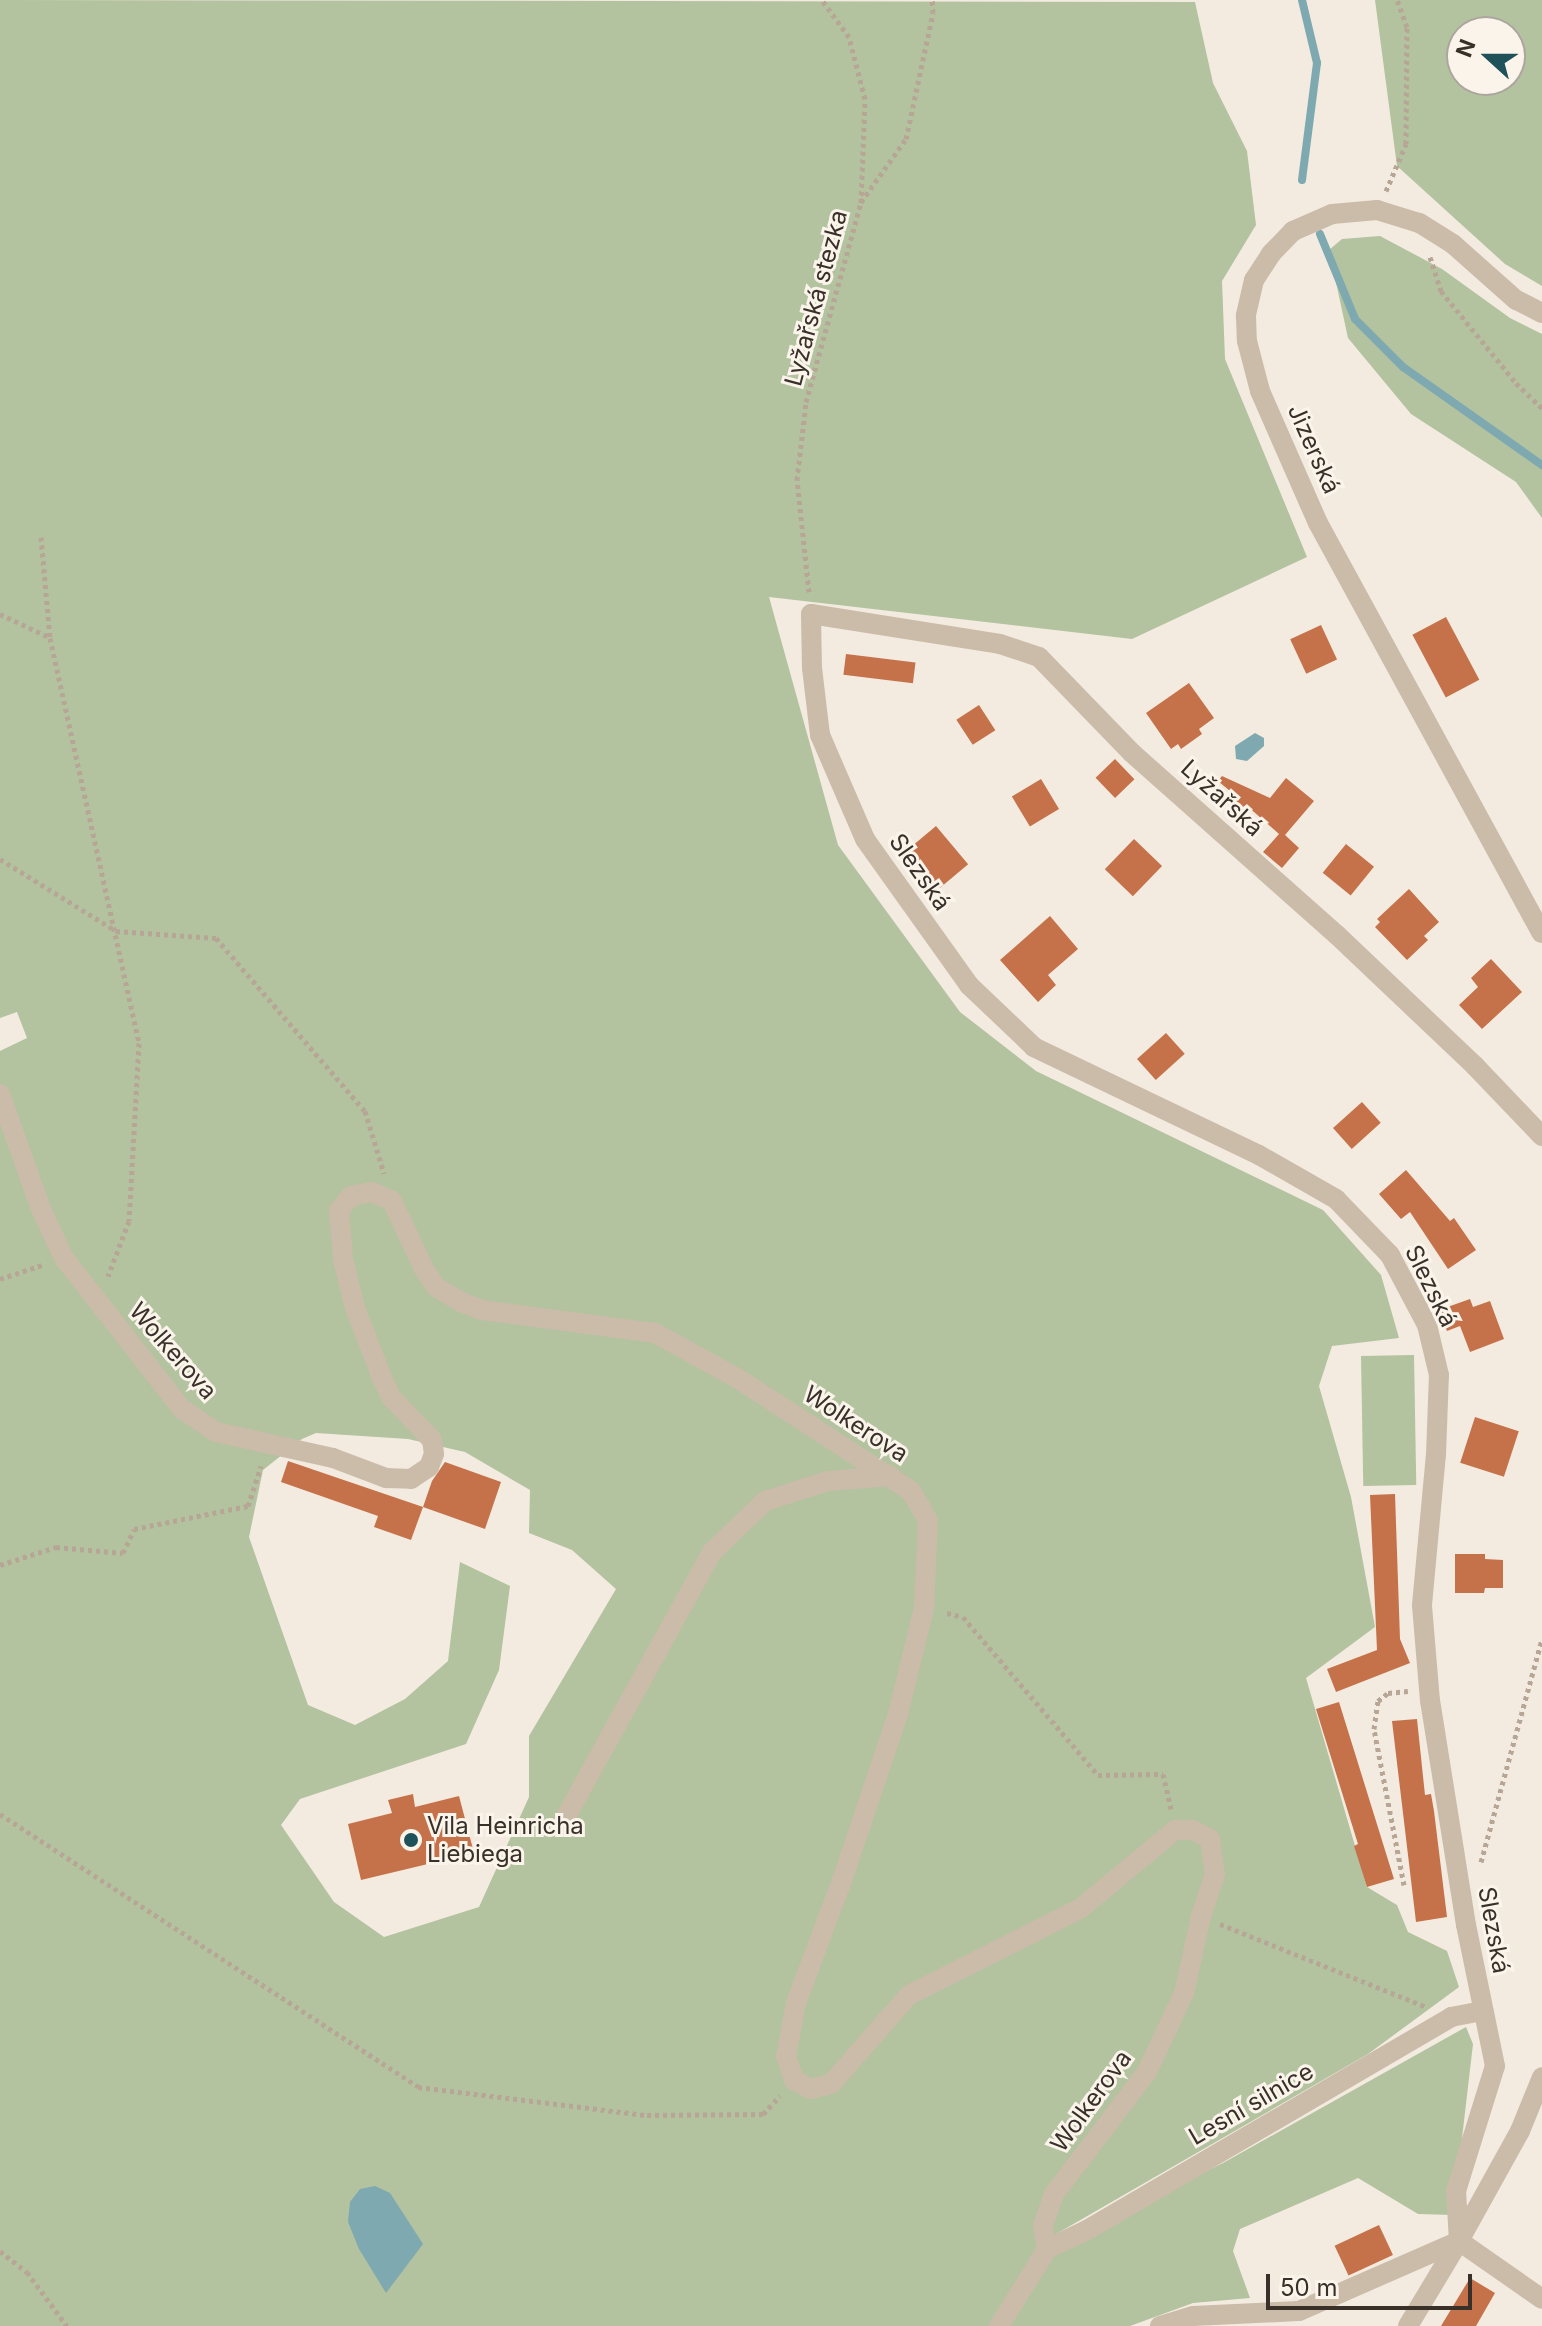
<!DOCTYPE html>
<meta charset="utf-8">
<style>
body{margin:0}
#map{position:relative;width:1542px;height:2326px;overflow:hidden;background:#f3ebdf;font-family:Inter,sans-serif}
div>[style]{position:absolute}
[style*='--x']{left:calc(var(--x)*1px);top:calc(var(--y)*1px);width:calc(var(--w)*1px);rotate:calc(var(--a)*1deg)}
.green>*{inset:0;background:#b3c29f;transform-origin:0 0}
.water>*{inset:0;background:#7ea9b0}
.stream>*{height:8px;margin:-4px;padding:0 4px;transform-origin:4px;border-radius:4px;background:#7ea9b0}
.building>*{inset:0;background:#c5724b;transform-origin:0 0}
.path>*{height:5px;margin-top:-2.5px;transform-origin:0;background:repeating-linear-gradient(90deg,#b7a695 0 4px,transparent 0 8px)}
.minor>*{height:20px;margin:-10px;padding:0 10px;transform-origin:10px;border-radius:10px;background:#cbbcaa}
.dots>*{width:22px;height:22px;translate:-50% -50%;box-sizing:border-box;border:4px solid #faf4eb;border-radius:50%}
span{translate:-50% -50%;white-space:nowrap;text-align:center;line-height:1.15;-webkit-text-stroke:6px #faf4eb;paint-order:stroke}
.street-label{font-size:24px;color:#39302a}
.poi-label{font-size:24px;color:#39302a}
.left{translate:0 -50%;text-align:left}
.north{position:absolute;left:1446px;top:16px;width:80px;height:80px;box-sizing:border-box;background:#faf4eb;border:2px solid #ada69e;border-radius:50%;rotate:291deg;font-size:22px;font-weight:700;line-height:32px;text-align:center;color:#39302a}
.north::after{content:'';display:block;margin:auto;width:28px;height:36px;background:#1f515a;clip-path:polygon(50% 0,100% 100%,50% 72%,0 100%)}
.scale{position:absolute;left:1266px;top:2274px;width:206px;height:36px;box-sizing:border-box;border:4px solid #39302a;border-top:0;padding-left:10px;font-size:24px;line-height:28px;white-space:nowrap;color:#39302a;-webkit-text-stroke:6px #faf4eb;paint-order:stroke}
</style>
<div id="map">
<div class="green">
<i style="clip-path:polygon(evenodd,0 0,1195px 2px,1213px 83px,1247px 151px,1256px 225px,1222px 281px,1225px 359px,1307px 557px,1132px 639px,769px 597px,838px 845px,960px 1012px,1036px 1071px,1323px 1210px,1381px 1275px,1399px 1338px,1332px 1346px,1319px 1386px,1351px 1497px,1375px 1627px,1306px 1678px,1367px 1887px,1397px 1905px,1408px 1932px,1447px 1951px,1459px 1987px,1368px 2054px,1044px 2241px,989px 2326px,0 2326px,0 1051px,27px 1038px,17px 1012px,0 1018px,0 0,316px 1433px,408px 1439px,465px 1452px,530px 1490px,529px 1533px,572px 1550px,616px 1589px,529px 1736px,529px 1797px,479px 1907px,384px 1937px,334px 1902px,281px 1825px,300px 1799px,466px 1744px,499px 1670px,510px 1586px,460px 1562px,448px 1661px,405px 1699px,355px 1725px,308px 1705px,249px 1537px,263px 1470px,302px 1439px,316px 1433px)"></i>
<i style="clip-path:polygon(evenodd,1375px 0,1542px 0,1542px 286px,1505px 264px,1397px 166px,1375px 0,1462px 32px,1510px 32px,1510px 80px,1462px 80px,1462px 32px)"></i>
<i style="clip-path:polygon(1380px 236px,1442px 269px,1510px 318px,1542px 334px,1542px 518px,1516px 482px,1411px 414px,1348px 338px,1329px 250px,1342px 239px)"></i>
<i style="left:1414px;top:1355px;width:130px;height:53px;rotate:89deg"></i>
<i style="clip-path:polygon(1466px 2027px,1473px 2044px,1453px 2215px,1418px 2214px,1358px 2178px,1240px 2229px,1233px 2251px,1250px 2298px,1193px 2303px,1130px 2326px,1009px 2326px,1053px 2255px,1087px 2230px,1223px 2163px)"></i>
</div>
<div class="water">
<i style="clip-path:polygon(1255px 733px,1264px 738px,1264px 746px,1247px 761px,1236px 759px,1235px 746px)"></i>
<i style="clip-path:polygon(375px 2186px,390px 2193px,423px 2244px,386px 2293px,359px 2249px,348px 2222px,350px 2202px,360px 2189px)"></i>
</div>
<div class="stream">
<i style="--x:1302;--y:180;--w:118;--a:-82.7"></i>
<i style="--x:1317;--y:63;--w:65;--a:-103.4"></i>
<i style="--x:1320;--y:234;--w:92;--a:67.6"></i>
<i style="--x:1355;--y:319;--w:68;--a:45"></i>
<i style="--x:1403;--y:367;--w:170;--a:35.2"></i>
</div>
<div class="building">
<i style="left:1446px;top:617px;width:71px;height:38px;rotate:62deg"></i>
<i style="left:1321px;top:625px;width:38px;height:34px;rotate:65deg"></i>
<i style="left:846px;top:654px;width:70px;height:21px;rotate:7deg"></i>
<i style="clip-path:polygon(1189px 683px,1214px 718px,1199px 729px,1202px 734px,1181px 749px,1178px 744px,1171px 749px,1146px 713px)"></i>
<i style="left:979px;top:705px;width:30px;height:27px;rotate:57deg"></i>
<i style="left:1115px;top:759px;width:28px;height:27px;rotate:46deg"></i>
<i style="clip-path:polygon(1222px 776px,1270px 798px,1286px 778px,1314px 801px,1285px 835px,1299px 848px,1282px 868px,1263px 852px,1279px 834px,1246px 805px,1241px 808px,1230px 803px,1230px 791px,1218px 781px)"></i>
<i style="left:1041px;top:779px;width:35px;height:34px;rotate:59deg"></i>
<i style="left:936px;top:826px;width:50px;height:37px;rotate:50deg"></i>
<i style="left:1134px;top:839px;width:39px;height:42px;rotate:44deg"></i>
<i style="left:1346px;top:844px;width:36px;height:37px;rotate:39deg"></i>
<i style="clip-path:polygon(1409px 889px,1439px 922px,1424px 936px,1428px 940px,1407px 960px,1375px 927px,1380px 922px,1377px 919px)"></i>
<i style="clip-path:polygon(1050px 916px,1078px 949px,1048px 975px,1056px 985px,1038px 1002px,1000px 960px)"></i>
<i style="clip-path:polygon(1491px 959px,1522px 992px,1482px 1029px,1459px 1005px,1478px 987px,1471px 978px)"></i>
<i style="left:1166px;top:1033px;width:28px;height:39px;rotate:48deg"></i>
<i style="left:1362px;top:1102px;width:28px;height:39px;rotate:48deg"></i>
<i style="clip-path:polygon(1406px 1170px,1450px 1221px,1454px 1218px,1476px 1250px,1448px 1269px,1410px 1212px,1401px 1219px,1379px 1194px)"></i>
<i style="clip-path:polygon(1470px 1299px,1473px 1307px,1490px 1301px,1504px 1339px,1470px 1352px,1460px 1326px,1447px 1331px,1439px 1310px)"></i>
<i style="left:1475px;top:1417px;width:46px;height:48px;rotate:18deg"></i>
<i style="clip-path:polygon(288px 1461px,423px 1507px,411px 1540px,374px 1527px,378px 1516px,281px 1482px)"></i>
<i style="clip-path:polygon(445px 1462px,501px 1482px,485px 1529px,423px 1507px,432px 1481px)"></i>
<i style="clip-path:polygon(1395px 1494px,1400px 1639px,1410px 1663px,1336px 1692px,1327px 1669px,1377px 1650px,1370px 1495px)"></i>
<i style="clip-path:polygon(1455px 1554px,1485px 1554px,1485px 1559px,1503px 1560px,1503px 1588px,1485px 1588px,1484px 1593px,1455px 1593px)"></i>
<i style="clip-path:polygon(1339px 1702px,1394px 1879px,1367px 1887px,1354px 1846px,1358px 1844px,1316px 1709px)"></i>
<i style="clip-path:polygon(1417px 1719px,1425px 1795px,1431px 1794px,1434px 1811px,1447px 1917px,1416px 1922px,1392px 1721px)"></i>
<i style="clip-path:polygon(413px 1794px,415px 1807px,459px 1796px,474px 1853px,361px 1880px,348px 1824px,392px 1813px,388px 1800px)"></i>
<i style="left:1379px;top:2225px;width:33px;height:49px;rotate:65deg"></i>
<i style="clip-path:polygon(1470px 2278px,1495px 2293px,1476px 2326px,1441px 2326px)"></i>
</div>
<div class="path">
<i style="--x:1386;--y:191;--w:51;--a:-66.9"></i>
<i style="--x:1406;--y:144;--w:117;--a:-89.5"></i>
<i style="--x:1407;--y:27;--w:29;--a:-110"></i>
<i style="--x:861;--y:202;--w:77;--a:-54.5"></i>
<i style="--x:906;--y:139;--w:129;--a:-77.9"></i>
<i style="--x:933;--y:13;--w:13;--a:-94"></i>
<i style="--x:1430;--y:257;--w:36;--a:72"></i>
<i style="--x:1441;--y:291;--w:119;--a:50.8"></i>
<i style="--x:1516;--y:383;--w:36;--a:44"></i>
<i style="--x:41;--y:537;--w:101;--a:84.9"></i>
<i style="--x:50;--y:638;--w:415;--a:77.6"></i>
<i style="--x:139;--y:1043;--w:178;--a:93.2"></i>
<i style="--x:129;--y:1221;--w:59;--a:110.9"></i>
<i style="--x:809;--y:592;--w:113;--a:-96.1"></i>
<i style="--x:797;--y:480;--w:79;--a:-83.4"></i>
<i style="--x:806;--y:402;--w:206;--a:-74.6"></i>
<i style="--x:861;--y:203;--w:104;--a:-87.8"></i>
<i style="--x:865;--y:99;--w:64;--a:-104.5"></i>
<i style="--x:849;--y:37;--w:46;--a:-126.1"></i>
<i style="--x:0;--y:614;--w:54;--a:25.1"></i>
<i style="--x:0;--y:859;--w:137;--a:31.8"></i>
<i style="--x:116;--y:931;--w:100;--a:4"></i>
<i style="--x:216;--y:938;--w:228;--a:49.3"></i>
<i style="--x:365;--y:1111;--w:65;--a:73"></i>
<i style="--x:0;--y:1279;--w:47;--a:-18.4"></i>
<i style="--x:0;--y:1565;--w:59;--a:-17.8"></i>
<i style="--x:56;--y:1547;--w:67;--a:5.1"></i>
<i style="--x:123;--y:1553;--w:26;--a:-65"></i>
<i style="--x:134;--y:1529;--w:116;--a:-11.4"></i>
<i style="--x:248;--y:1506;--w:42;--a:-72"></i>
<i style="--x:947;--y:1613;--w:16;--a:14"></i>
<i style="--x:963;--y:1617;--w:208;--a:49.5"></i>
<i style="--x:1098;--y:1775;--w:65;--a:-0.9"></i>
<i style="--x:1163;--y:1774;--w:36;--a:77"></i>
<i style="--x:0;--y:1814;--w:499;--a:33.1"></i>
<i style="--x:418;--y:2087;--w:231;--a:7"></i>
<i style="--x:647;--y:2115;--w:116;--a:-0.5"></i>
<i style="--x:763;--y:2114;--w:25;--a:-47"></i>
<i style="--x:1481;--y:1862;--w:231;--a:-74.7"></i>
<i style="--x:1404;--y:1885;--w:159;--a:-100.9"></i>
<i style="--x:1374;--y:1729;--w:28;--a:-82"></i>
<i style="--x:1378;--y:1701;--w:13;--a:-39"></i>
<i style="--x:1388;--y:1693;--w:20;--a:-6"></i>
<i style="--x:1220;--y:1924;--w:222;--a:21.9"></i>
<i style="--x:0;--y:2251;--w:34;--a:38"></i>
<i style="--x:27;--y:2272;--w:67;--a:53.5"></i>
</div>
<div class="minor">
<i style="--x:1542;--y:313;--w:29;--a:-153"></i>
<i style="--x:1516;--y:300;--w:84;--a:-138.4"></i>
<i style="--x:1453;--y:244;--w:40;--a:-148"></i>
<i style="--x:1419;--y:223;--w:44;--a:-162.8"></i>
<i style="--x:1377;--y:210;--w:45;--a:174.9"></i>
<i style="--x:1332;--y:214;--w:43;--a:156.4"></i>
<i style="--x:1293;--y:231;--w:32;--a:134"></i>
<i style="--x:1271;--y:254;--w:31;--a:123"></i>
<i style="--x:1254;--y:280;--w:37;--a:103"></i>
<i style="--x:1246;--y:316;--w:25;--a:88"></i>
<i style="--x:1247;--y:341;--w:52;--a:75.4"></i>
<i style="--x:1260;--y:391;--w:144;--a:66.3"></i>
<i style="--x:1318;--y:523;--w:467;--a:61.4"></i>
<i style="--x:0;--y:1094;--w:122;--a:70.4"></i>
<i style="--x:41;--y:1209;--w:54;--a:64.9"></i>
<i style="--x:64;--y:1258;--w:192;--a:52"></i>
<i style="--x:182;--y:1409;--w:41;--a:34.1"></i>
<i style="--x:216;--y:1432;--w:120;--a:12.5"></i>
<i style="--x:333;--y:1458;--w:57;--a:20.7"></i>
<i style="--x:386;--y:1478;--w:25;--a:2"></i>
<i style="--x:411;--y:1479;--w:22;--a:-34"></i>
<i style="--x:429;--y:1467;--w:14;--a:-69"></i>
<i style="--x:434;--y:1454;--w:14;--a:-98"></i>
<i style="--x:432;--y:1440;--w:59;--a:-133.6"></i>
<i style="--x:391;--y:1397;--w:26;--a:-115"></i>
<i style="--x:380;--y:1373;--w:70;--a:-111"></i>
<i style="--x:355;--y:1308;--w:50;--a:-103.8"></i>
<i style="--x:343;--y:1259;--w:49;--a:-94.7"></i>
<i style="--x:339;--y:1210;--w:18;--a:-49"></i>
<i style="--x:351;--y:1196;--w:21;--a:-11"></i>
<i style="--x:372;--y:1192;--w:22;--a:24"></i>
<i style="--x:392;--y:1201;--w:75;--a:64.8"></i>
<i style="--x:424;--y:1269;--w:22;--a:56"></i>
<i style="--x:436;--y:1287;--w:29;--a:31"></i>
<i style="--x:461;--y:1302;--w:22;--a:21"></i>
<i style="--x:482;--y:1310;--w:175;--a:7.6"></i>
<i style="--x:655;--y:1333;--w:94;--a:28.8"></i>
<i style="--x:737;--y:1378;--w:207;--a:33"></i>
<i style="--x:911;--y:1491;--w:34;--a:60"></i>
<i style="--x:928;--y:1521;--w:87;--a:92.6"></i>
<i style="--x:924;--y:1608;--w:109;--a:103.8"></i>
<i style="--x:898;--y:1714;--w:175;--a:108.6"></i>
<i style="--x:842;--y:1880;--w:131;--a:110.5"></i>
<i style="--x:796;--y:2003;--w:54;--a:100.7"></i>
<i style="--x:786;--y:2056;--w:25;--a:72"></i>
<i style="--x:794;--y:2080;--w:19;--a:28"></i>
<i style="--x:811;--y:2089;--w:21;--a:-14"></i>
<i style="--x:831;--y:2084;--w:118;--a:-48.8"></i>
<i style="--x:909;--y:1995;--w:193;--a:-26.8"></i>
<i style="--x:1081;--y:1908;--w:122;--a:-39.7"></i>
<i style="--x:1175;--y:1830;--w:18;--a:0"></i>
<i style="--x:1193;--y:1830;--w:19;--a:28"></i>
<i style="--x:1210;--y:1839;--w:35;--a:82"></i>
<i style="--x:1215;--y:1874;--w:44;--a:108.4"></i>
<i style="--x:1201;--y:1916;--w:79;--a:102.4"></i>
<i style="--x:1184;--y:1993;--w:87;--a:115.1"></i>
<i style="--x:1147;--y:2072;--w:153;--a:127.3"></i>
<i style="--x:1054;--y:2194;--w:34;--a:109"></i>
<i style="--x:1043;--y:2226;--w:23;--a:80"></i>
<i style="--x:1047;--y:2249;--w:91;--a:121.9"></i>
<i style="--x:564;--y:1820;--w:306;--a:-61.1"></i>
<i style="--x:712;--y:1552;--w:74;--a:-43.9"></i>
<i style="--x:765;--y:1501;--w:66;--a:-17.6"></i>
<i style="--x:828;--y:1481;--w:63;--a:-4.5"></i>
<i style="--x:1459;--y:2241;--w:126;--a:-61"></i>
<i style="--x:1520;--y:2131;--w:58;--a:-67.8"></i>
<i style="--x:1459;--y:2241;--w:101;--a:34.9"></i>
<i style="--x:1047;--y:2249;--w:44;--a:-25.4"></i>
<i style="--x:1087;--y:2230;--w:422;--a:-30.3"></i>
<i style="--x:1451;--y:2017;--w:33;--a:-11"></i>
<i style="--x:1160;--y:2326;--w:34;--a:-17"></i>
<i style="--x:1193;--y:2316;--w:106;--a:-2.7"></i>
<i style="--x:1299;--y:2311;--w:175;--a:-23.6"></i>
<i style="--x:1408;--y:2326;--w:99;--a:-59"></i>
<i style="--x:1459;--y:2241;--w:50;--a:-93.4"></i>
<i style="--x:1456;--y:2191;--w:131;--a:-72.7"></i>
<i style="--x:1495;--y:2066;--w:144;--a:-101.6"></i>
<i style="--x:1466;--y:1925;--w:227;--a:-99.1"></i>
<i style="--x:1430;--y:1701;--w:96;--a:-94.8"></i>
<i style="--x:1422;--y:1605;--w:151;--a:-84.7"></i>
<i style="--x:1436;--y:1455;--w:80;--a:-87.9"></i>
<i style="--x:1439;--y:1375;--w:51;--a:-103.5"></i>
<i style="--x:1427;--y:1325;--w:79;--a:-117.9"></i>
<i style="--x:1390;--y:1255;--w:78;--a:-134"></i>
<i style="--x:1336;--y:1199;--w:89;--a:-150.3"></i>
<i style="--x:1259;--y:1155;--w:250;--a:-154.4"></i>
<i style="--x:1034;--y:1047;--w:90;--a:-136.4"></i>
<i style="--x:969;--y:985;--w:179;--a:-125.5"></i>
<i style="--x:865;--y:839;--w:113;--a:-113.4"></i>
<i style="--x:820;--y:735;--w:67;--a:-96.8"></i>
<i style="--x:812;--y:668;--w:54;--a:-91.1"></i>
<i style="--x:811;--y:614;--w:191;--a:9"></i>
<i style="--x:1000;--y:644;--w:41;--a:18.4"></i>
<i style="--x:1039;--y:657;--w:134;--a:45.9"></i>
<i style="--x:1132;--y:753;--w:274;--a:41.6"></i>
<i style="--x:1337;--y:935;--w:190;--a:43.5"></i>
<i style="--x:1475;--y:1066;--w:97;--a:46.3"></i>
</div>
<div class="dots">
<i style="left:411px;top:1840px;background:#1f515a"></i>
</div>
<div class="street-label">
<span style="left:816px;top:298px;rotate:-75deg">Lyžařská stezka</span>
<span style="left:1314px;top:449px;rotate:66deg">Jizerská</span>
<span style="left:1222px;top:798px;rotate:42deg">Lyžařská</span>
<span style="left:920px;top:872px;rotate:55deg">Slezská</span>
<span style="left:1431px;top:1286px;rotate:64deg">Slezská</span>
<span style="left:173px;top:1351px;rotate:49deg">Wolkerova</span>
<span style="left:856px;top:1424px;rotate:33deg">Wolkerova</span>
<span style="left:1494px;top:1930px;rotate:80deg">Slezská</span>
<span style="left:1091px;top:2101px;rotate:-54deg">Wolkerova</span>
<span style="left:1251px;top:2104px;rotate:-30deg">Lesní silnice</span>
</div>
<div class="poi-label">
<span class="left" style="left:427px;top:1840px">Vila Heinricha<br>Liebiega</span>
</div>
<div class="north">N</div>
<div class="scale">50 m</div>
</div>
